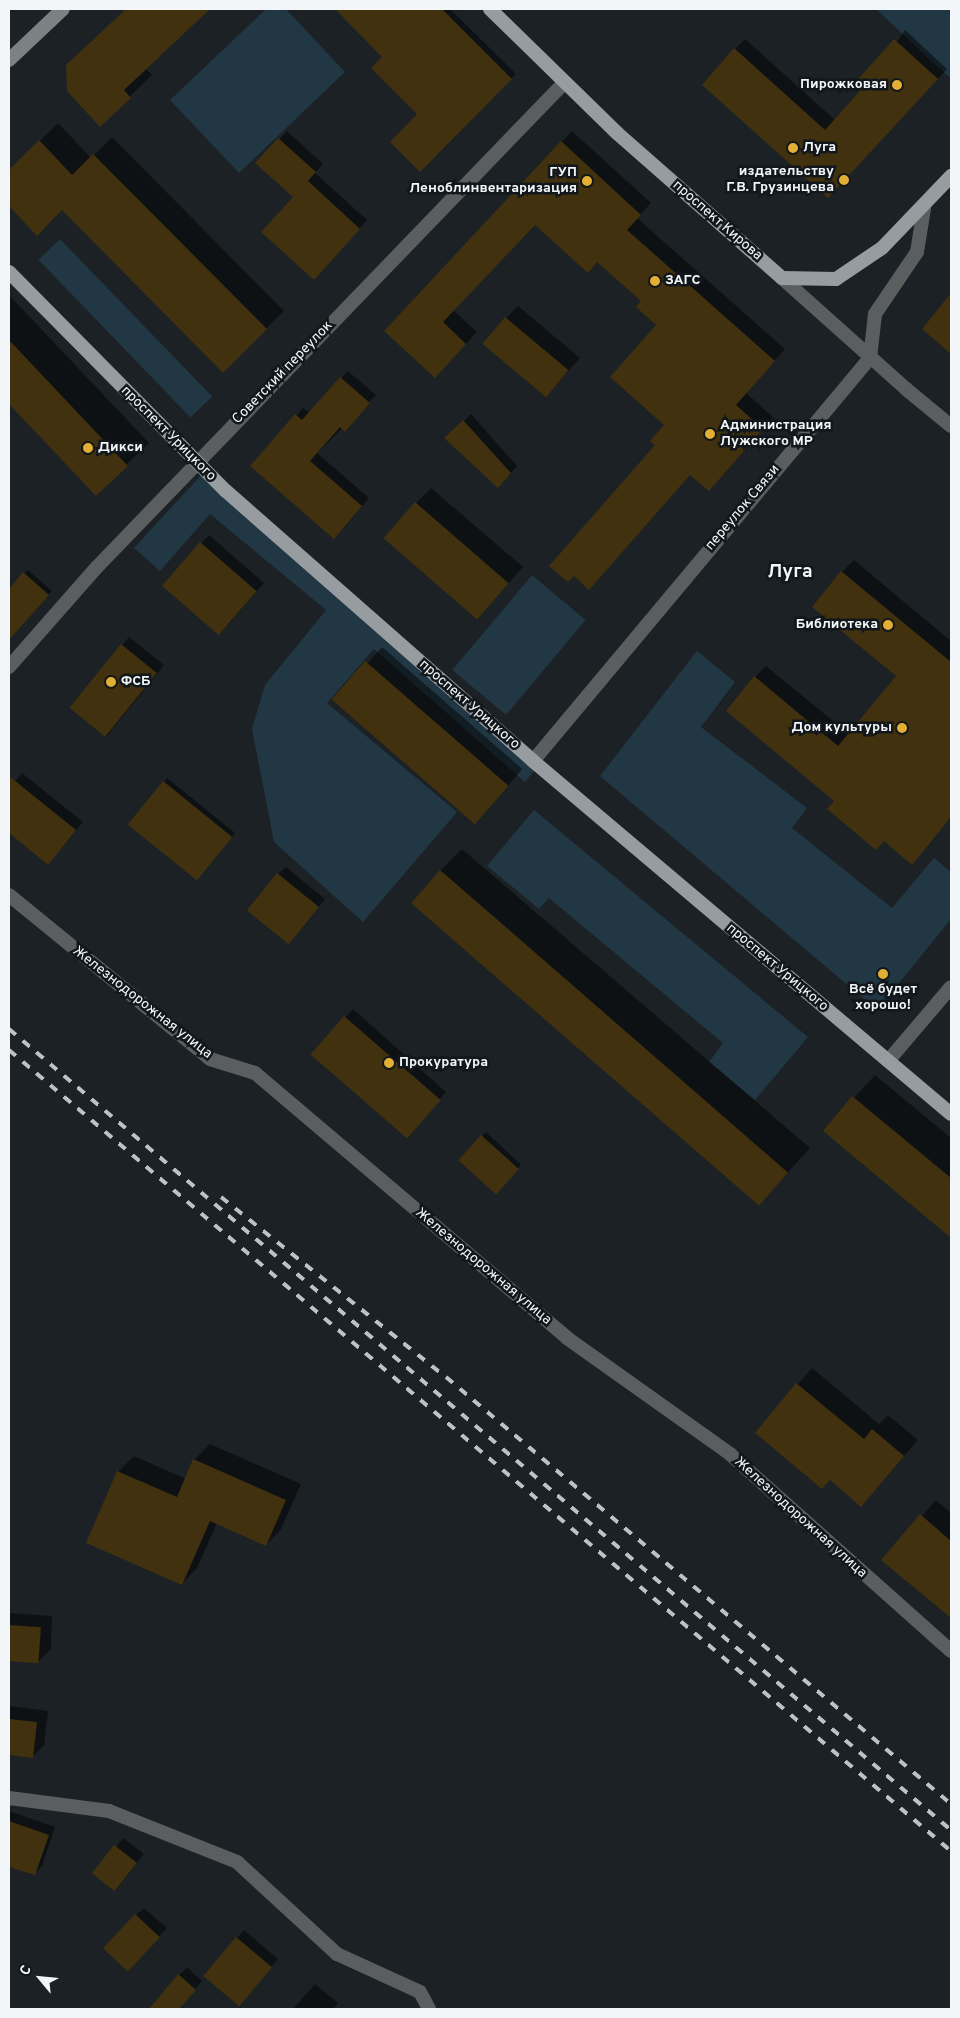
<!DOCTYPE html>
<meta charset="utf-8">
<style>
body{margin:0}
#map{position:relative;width:960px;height:2018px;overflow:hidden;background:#1b2124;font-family:Overpass,sans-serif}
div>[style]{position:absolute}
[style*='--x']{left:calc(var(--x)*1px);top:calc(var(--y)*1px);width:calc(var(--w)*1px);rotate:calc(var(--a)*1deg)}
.green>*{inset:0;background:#213743;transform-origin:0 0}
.shadow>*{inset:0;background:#0007;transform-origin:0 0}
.building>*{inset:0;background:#41310e;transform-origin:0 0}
.pedestrian>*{height:14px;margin:-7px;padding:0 7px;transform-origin:7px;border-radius:7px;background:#5b5e5f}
.minor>*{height:14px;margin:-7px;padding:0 7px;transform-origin:7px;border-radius:7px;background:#5b5e5f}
.secondary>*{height:14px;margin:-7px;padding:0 7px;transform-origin:7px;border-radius:7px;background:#7c8184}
.primary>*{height:14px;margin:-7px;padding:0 7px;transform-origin:7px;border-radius:7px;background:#969ca0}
.rail>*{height:4px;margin-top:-2px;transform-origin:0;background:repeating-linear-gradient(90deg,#bec2c4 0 9px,transparent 0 18px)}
.dots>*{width:14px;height:14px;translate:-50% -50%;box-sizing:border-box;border:2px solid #12171b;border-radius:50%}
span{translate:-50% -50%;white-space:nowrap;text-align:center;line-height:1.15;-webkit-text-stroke:5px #12171b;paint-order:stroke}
.poi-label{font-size:14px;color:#f2f6f8;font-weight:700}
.right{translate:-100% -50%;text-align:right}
.left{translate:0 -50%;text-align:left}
.street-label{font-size:14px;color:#f2f6f8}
.district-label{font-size:19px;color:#f2f6f8;font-weight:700}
.frame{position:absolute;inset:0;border:10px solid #f2f6f8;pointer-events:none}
.north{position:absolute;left:15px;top:1953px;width:50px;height:50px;-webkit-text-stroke:4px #12171b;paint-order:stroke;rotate:298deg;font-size:14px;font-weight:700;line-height:20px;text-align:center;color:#f2f6f8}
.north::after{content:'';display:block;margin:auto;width:18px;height:22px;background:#f2f6f8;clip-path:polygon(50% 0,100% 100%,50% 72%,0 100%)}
</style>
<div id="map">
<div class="green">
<i style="clip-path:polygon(266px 9px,286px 9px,345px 72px,239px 173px,170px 100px)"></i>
<i style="clip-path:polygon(876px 9px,951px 9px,951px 79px)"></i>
<i style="left:60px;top:239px;width:219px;height:30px;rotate:46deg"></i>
<i style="clip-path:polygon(203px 473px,540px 764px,525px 782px,374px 649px,327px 703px,457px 812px,363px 922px,274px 842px,252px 729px,265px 685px,326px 610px,210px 514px,160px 571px,134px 548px)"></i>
<i style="left:532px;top:575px;width:70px;height:124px;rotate:40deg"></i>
<i style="clip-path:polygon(697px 651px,735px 682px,701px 727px,807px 808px,792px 828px,892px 908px,934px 858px,951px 872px,951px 919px,877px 1010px,600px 776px)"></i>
<i style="clip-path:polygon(534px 810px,808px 1037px,755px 1100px,709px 1062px,723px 1043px,549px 898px,539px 909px,487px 866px)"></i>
</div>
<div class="shadow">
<i style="clip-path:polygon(127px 9px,209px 9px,145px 68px,152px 75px,100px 125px,90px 43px)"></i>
<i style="clip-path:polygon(337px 9px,403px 9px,417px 24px,432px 9px,450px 9px,516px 74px,420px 170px,419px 114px,384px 57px)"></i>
<i style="clip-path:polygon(905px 30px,947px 69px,837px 187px,735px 49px,745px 39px,835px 120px,868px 84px)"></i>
<i style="clip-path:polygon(58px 123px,91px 158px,112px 137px,284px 311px,223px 371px,63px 209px,37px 234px,9px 204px,9px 171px)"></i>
<i style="clip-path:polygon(287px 131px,323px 164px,315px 173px,367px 220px,322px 270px,294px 197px,257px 163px)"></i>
<i style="clip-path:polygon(572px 131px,651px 203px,637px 218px,785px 349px,746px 393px,773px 417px,720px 478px,657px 445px,666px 425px,658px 325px,643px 301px,597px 261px,535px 223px,453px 310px,477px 332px,446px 365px,386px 331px)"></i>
<i style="clip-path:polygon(9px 295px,149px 443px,96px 494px,9px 402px)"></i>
<i style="clip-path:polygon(951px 295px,951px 353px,924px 328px)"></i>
<i style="clip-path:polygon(518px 306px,580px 358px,546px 396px,506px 318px)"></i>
<i style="clip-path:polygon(348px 371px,376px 395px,317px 453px,369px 498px,342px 530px,252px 466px,303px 408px,310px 413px)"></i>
<i style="clip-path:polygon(471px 414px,517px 466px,505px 479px,446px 438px)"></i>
<i style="clip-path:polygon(431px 488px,523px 567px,478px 617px,416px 503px)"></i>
<i style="clip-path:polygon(209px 535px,264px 583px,227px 626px,164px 585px)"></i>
<i style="clip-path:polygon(854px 560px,951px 641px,951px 817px,912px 863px,836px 800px,755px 677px,766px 666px,849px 734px,898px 676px,842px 572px)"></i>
<i style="clip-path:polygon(28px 570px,52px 591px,9px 638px,9px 591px)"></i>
<i style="left:129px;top:637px;width:45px;height:92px;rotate:39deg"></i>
<i style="left:382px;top:647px;width:186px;height:72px;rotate:41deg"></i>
<i style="clip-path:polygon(22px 773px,83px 822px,48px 863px,9px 832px,9px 788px)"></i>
<i style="clip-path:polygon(167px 778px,235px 833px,200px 875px,164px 782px)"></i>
<i style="clip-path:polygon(462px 849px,810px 1148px,761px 1202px,440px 871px)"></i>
<i style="clip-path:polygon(286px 867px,325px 899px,296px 935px,278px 874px)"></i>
<i style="clip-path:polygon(353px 1009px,446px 1092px,413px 1130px,312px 1054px)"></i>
<i style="clip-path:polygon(875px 1075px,951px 1138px,951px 1236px,824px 1131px)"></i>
<i style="left:486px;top:1132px;width:48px;height:38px;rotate:43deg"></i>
<i style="clip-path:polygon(812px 1368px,879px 1424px,888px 1415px,918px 1440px,861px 1505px,830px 1479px,756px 1433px)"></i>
<i style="clip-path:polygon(210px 1444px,301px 1484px,281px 1529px,266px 1545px,217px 1523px,197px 1568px,182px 1584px,118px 1472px,134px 1456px,186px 1479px,194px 1460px)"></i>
<i style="clip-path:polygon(936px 1500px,951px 1513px,951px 1617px,883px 1560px)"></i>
<i style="clip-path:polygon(9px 1613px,52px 1616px,51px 1649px,39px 1661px,9px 1659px)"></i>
<i style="clip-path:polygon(9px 1706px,48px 1711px,44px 1745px,32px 1757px,9px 1754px)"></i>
<i style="clip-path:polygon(9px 1811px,55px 1827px,42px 1866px,34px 1874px,9px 1865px)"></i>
<i style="left:123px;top:1838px;width:26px;height:46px;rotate:37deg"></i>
<i style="clip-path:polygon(144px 1908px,167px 1928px,136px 1962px,136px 1915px)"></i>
<i style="clip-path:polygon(244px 1930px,278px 1959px,246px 1997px,204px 1975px)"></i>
<i style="clip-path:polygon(187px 1967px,202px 1981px,178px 2009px,150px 2009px)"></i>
<i style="clip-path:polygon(315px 1984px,338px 2003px,333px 2009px,293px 2009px)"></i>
</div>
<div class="building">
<i style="clip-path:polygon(126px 9px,210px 9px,124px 90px,131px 98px,100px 127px,67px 91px,66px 65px)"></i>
<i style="clip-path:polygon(335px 9px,442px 9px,512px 79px,420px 172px,390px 142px,417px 114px,371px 68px,382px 57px)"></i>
<i style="clip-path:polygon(894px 39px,938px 79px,828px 198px,702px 85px,734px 48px,825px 130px,866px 84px,859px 78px)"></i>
<i style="clip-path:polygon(278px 138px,316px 172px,308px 181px,360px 229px,314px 280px,261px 232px,293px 197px,255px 163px)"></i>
<i style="clip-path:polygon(39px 140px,72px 175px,93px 154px,267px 329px,223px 373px,62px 210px,37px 236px,9px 206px,9px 170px)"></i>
<i style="clip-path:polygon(561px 141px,641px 215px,627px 230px,775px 361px,736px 405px,763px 429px,709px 491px,690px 475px,589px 590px,574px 576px,568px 582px,549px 566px,655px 445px,650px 441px,664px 425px,610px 377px,656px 325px,636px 307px,641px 301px,597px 262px,588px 273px,535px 225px,443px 322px,466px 344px,435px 378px,384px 331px)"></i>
<i style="clip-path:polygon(951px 293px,951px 354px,922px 329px)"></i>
<i style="left:505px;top:317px;width:83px;height:35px;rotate:40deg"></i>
<i style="clip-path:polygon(9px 340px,128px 466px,96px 496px,9px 404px)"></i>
<i style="clip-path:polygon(340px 377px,370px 403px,345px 432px,340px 427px,310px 461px,362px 506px,334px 539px,250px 466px,295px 414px,302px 420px)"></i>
<i style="clip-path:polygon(463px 420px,511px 473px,498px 488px,444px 438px)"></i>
<i style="left:415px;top:502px;width:124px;height:48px;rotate:41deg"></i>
<i style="left:200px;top:542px;width:75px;height:58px;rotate:41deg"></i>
<i style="clip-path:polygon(841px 571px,951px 662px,951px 817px,912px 865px,884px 841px,876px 850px,827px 809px,834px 801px,726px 711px,754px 676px,838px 746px,896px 676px,812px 607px)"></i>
<i style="clip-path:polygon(23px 572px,49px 595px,9px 640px,9px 589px)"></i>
<i style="left:121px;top:644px;width:46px;height:82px;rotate:39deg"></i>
<i style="left:365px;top:661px;width:190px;height:51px;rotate:41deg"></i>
<i style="clip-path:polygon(9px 776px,76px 830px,48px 865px,9px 833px)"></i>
<i style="left:163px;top:781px;width:89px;height:56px;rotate:39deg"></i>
<i style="left:440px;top:870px;width:461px;height:44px;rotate:41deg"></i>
<i style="left:277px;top:873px;width:54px;height:48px;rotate:39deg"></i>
<i style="left:344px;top:1016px;width:128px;height:51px;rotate:41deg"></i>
<i style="clip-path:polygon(852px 1096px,951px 1178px,951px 1238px,823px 1131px)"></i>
<i style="left:481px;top:1135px;width:51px;height:34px;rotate:42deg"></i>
<i style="clip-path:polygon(796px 1383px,864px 1439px,872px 1429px,904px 1456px,861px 1507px,830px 1480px,822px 1489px,755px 1433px)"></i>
<i style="clip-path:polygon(193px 1459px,286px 1500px,266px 1546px,210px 1521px,182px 1585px,86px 1543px,117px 1471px,177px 1497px)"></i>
<i style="clip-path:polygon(920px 1514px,951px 1541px,951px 1618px,881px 1560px)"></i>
<i style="left:9px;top:1625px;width:32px;height:36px;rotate:4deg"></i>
<i style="clip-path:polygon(9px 1719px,37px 1722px,33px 1758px,9px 1755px)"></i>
<i style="clip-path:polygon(9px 1821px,49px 1835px,35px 1875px,9px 1867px)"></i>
<i style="left:114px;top:1845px;width:29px;height:36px;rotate:38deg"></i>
<i style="left:135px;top:1914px;width:34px;height:47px;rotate:43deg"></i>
<i style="left:236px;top:1937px;width:47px;height:51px;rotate:40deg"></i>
<i style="clip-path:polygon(178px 1974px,196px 1990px,179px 2009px,149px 2009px)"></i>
</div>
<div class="pedestrian">
<i style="--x:906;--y:389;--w:58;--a:39.4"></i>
</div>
<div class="minor">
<i style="--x:782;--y:278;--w:166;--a:41.8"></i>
<i style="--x:9;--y:667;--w:133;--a:-48.7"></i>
<i style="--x:97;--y:567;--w:671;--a:-46.03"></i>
<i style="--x:533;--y:761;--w:525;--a:-50.1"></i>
<i style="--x:870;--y:358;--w:44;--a:-83.5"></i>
<i style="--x:875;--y:314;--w:75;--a:-55.9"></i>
<i style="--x:917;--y:252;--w:44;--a:-80.8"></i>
<i style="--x:9;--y:895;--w:259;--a:39.2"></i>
<i style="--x:210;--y:1059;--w:47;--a:17.3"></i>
<i style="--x:255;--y:1073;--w:409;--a:40.3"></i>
<i style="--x:567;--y:1338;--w:200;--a:35.4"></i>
<i style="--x:730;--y:1454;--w:296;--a:41.7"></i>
<i style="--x:888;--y:1061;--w:97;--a:-49.6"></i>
<i style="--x:9;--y:1798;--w:101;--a:7.4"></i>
<i style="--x:109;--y:1811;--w:138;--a:21.7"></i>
<i style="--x:237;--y:1862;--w:136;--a:42.6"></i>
<i style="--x:337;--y:1954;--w:91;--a:24.6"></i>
<i style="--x:420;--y:1992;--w:19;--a:62"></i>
</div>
<div class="secondary">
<i style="--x:9;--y:60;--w:74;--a:-43.4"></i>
</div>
<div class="primary">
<i style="--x:490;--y:9;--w:177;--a:44.3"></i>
<i style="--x:617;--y:133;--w:220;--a:41.3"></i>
<i style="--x:782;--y:278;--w:54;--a:1.1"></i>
<i style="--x:836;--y:279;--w:55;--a:-34"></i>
<i style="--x:882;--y:248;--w:100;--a:-46.2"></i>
<i style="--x:9;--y:272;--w:308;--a:45.3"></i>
<i style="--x:226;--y:491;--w:409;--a:41.3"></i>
<i style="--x:533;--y:761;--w:547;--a:40.18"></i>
</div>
<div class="rail">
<i style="--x:9;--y:1029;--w:1237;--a:40.38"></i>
<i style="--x:9;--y:1050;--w:1237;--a:40.38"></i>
<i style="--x:221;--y:1197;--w:288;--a:38.7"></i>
<i style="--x:446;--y:1377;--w:661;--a:40.22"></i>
</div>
<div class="dots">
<i style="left:897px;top:85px;background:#e2af34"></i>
<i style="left:793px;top:148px;background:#e2af34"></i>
<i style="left:844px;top:180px;background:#e2af34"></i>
<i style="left:587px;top:181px;background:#e2af34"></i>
<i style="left:655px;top:281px;background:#e2af34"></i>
<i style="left:710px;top:434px;background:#e2af34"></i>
<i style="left:88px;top:448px;background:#e2af34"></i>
<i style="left:888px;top:625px;background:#e2af34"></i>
<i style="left:111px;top:682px;background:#e2af34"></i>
<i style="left:902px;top:728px;background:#e2af34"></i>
<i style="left:883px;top:974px;background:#e2af34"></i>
<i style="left:389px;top:1063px;background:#e2af34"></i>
</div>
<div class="poi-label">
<span class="right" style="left:887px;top:85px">Пирожковая</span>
<span class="left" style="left:803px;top:148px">Луга</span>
<span class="right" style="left:834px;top:180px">издательству<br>Г.В. Грузинцева</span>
<span class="right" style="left:577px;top:181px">ГУП<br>Леноблинвентаризация</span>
<span class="left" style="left:665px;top:281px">ЗАГС</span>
<span class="left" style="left:720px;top:434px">Администрация<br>Лужского МР</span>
<span class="left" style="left:98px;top:448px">Дикси</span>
<span class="right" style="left:878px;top:625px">Библиотека</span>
<span class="left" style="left:121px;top:682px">ФСБ</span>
<span class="right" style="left:892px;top:728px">Дом культуры</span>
<span style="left:883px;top:998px">Всё будет<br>хорошо!</span>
<span class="left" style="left:399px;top:1063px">Прокуратура</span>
</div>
<div class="street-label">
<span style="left:717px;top:221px;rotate:41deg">проспект Кирова</span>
<span style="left:283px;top:373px;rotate:-46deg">Советский переулок</span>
<span style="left:168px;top:434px;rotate:45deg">проспект Урицкого</span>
<span style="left:743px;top:508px;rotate:-50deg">переулок Связи</span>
<span style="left:469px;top:705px;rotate:41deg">проспект Урицкого</span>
<span style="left:777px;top:968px;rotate:40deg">проспект Урицкого</span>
<span style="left:142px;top:1003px;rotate:38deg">Железнодорожная улица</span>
<span style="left:483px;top:1267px;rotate:40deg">Железнодорожная улица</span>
<span style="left:800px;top:1518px;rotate:42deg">Железнодорожная улица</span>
</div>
<div class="district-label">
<span style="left:790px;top:573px">Луга</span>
</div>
<div class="frame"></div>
<div class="north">С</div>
</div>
